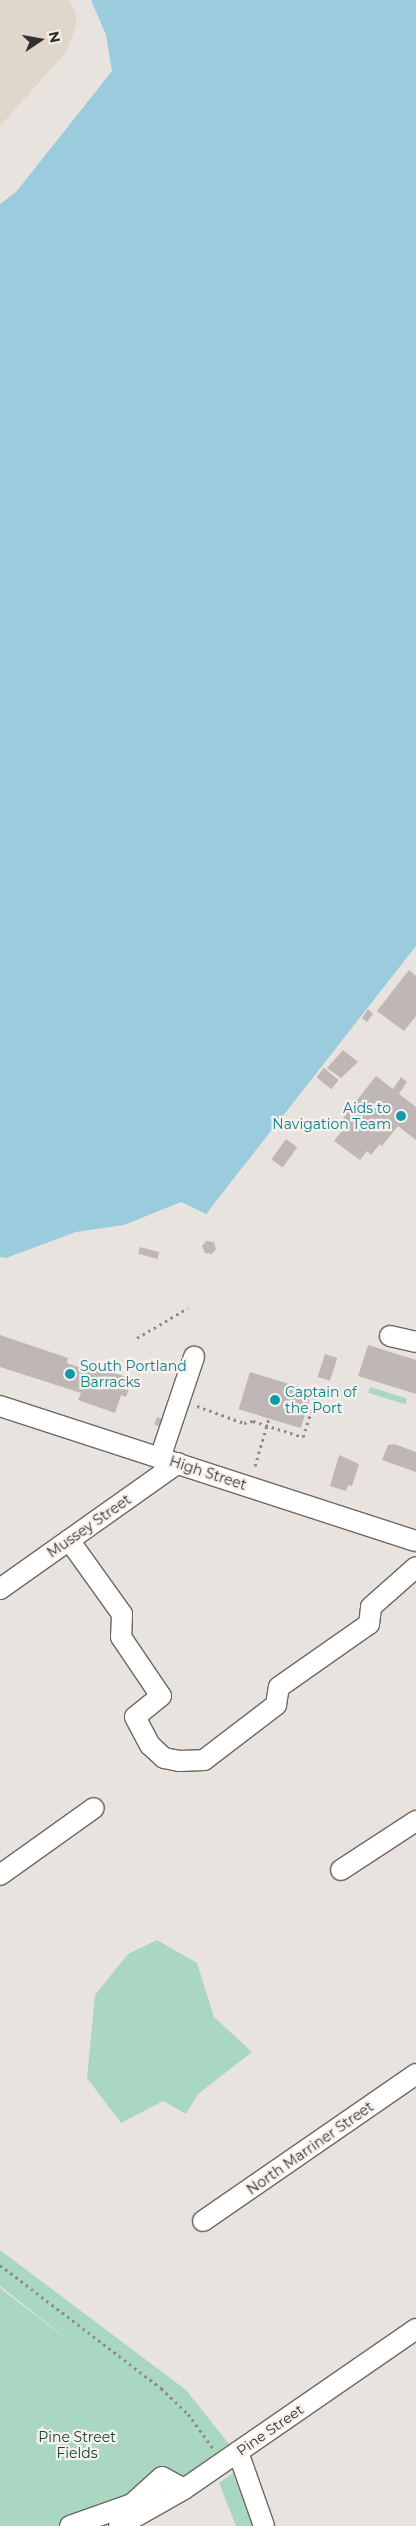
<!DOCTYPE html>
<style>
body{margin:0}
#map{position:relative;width:416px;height:2526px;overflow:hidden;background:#e9e3df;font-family:Montserrat,sans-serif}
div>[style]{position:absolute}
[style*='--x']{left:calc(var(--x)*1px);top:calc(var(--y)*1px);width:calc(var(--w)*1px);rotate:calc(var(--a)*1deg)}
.built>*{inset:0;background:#e0d6cc}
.green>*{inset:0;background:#aad7c1;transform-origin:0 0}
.water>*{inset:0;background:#9accdd}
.pier>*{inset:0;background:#e9e3df}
.building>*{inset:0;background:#beb7b5;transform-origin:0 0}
.path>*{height:3px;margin-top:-1.5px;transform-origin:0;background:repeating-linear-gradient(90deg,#8f8b88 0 2.5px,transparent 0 6.5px)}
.roads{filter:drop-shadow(1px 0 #6c6863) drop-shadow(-1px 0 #6c6863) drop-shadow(0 1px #6c6863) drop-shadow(0 -1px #6c6863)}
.minor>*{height:20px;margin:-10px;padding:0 10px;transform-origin:10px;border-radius:10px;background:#fff}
.dots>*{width:14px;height:14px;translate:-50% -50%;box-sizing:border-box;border:2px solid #f6f1ec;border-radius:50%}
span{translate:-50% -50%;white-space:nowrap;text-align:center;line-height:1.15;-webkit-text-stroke:4.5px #f6f1ec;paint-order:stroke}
.culture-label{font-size:14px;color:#0d838f}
.right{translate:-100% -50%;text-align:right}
.left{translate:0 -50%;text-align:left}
.street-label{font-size:14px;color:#33312f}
.park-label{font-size:14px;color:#0f4933}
.north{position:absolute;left:15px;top:15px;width:50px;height:50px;-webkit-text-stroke:4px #f6f1ec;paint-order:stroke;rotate:78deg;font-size:14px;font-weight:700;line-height:20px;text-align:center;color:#33312f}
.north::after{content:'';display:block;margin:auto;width:18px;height:22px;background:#33312f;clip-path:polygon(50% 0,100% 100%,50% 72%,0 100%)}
</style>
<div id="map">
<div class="built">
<i style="clip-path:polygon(0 0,69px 0,76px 12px,76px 26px,66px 52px,0 126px)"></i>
</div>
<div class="green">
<i style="left:370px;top:1387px;width:39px;height:6px;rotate:17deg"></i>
<i style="clip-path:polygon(157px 1940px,197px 1963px,214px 2017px,252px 2052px,198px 2094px,186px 2114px,163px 2101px,121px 2123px,87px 2078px,95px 1995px,128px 1954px)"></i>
<i style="clip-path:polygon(0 2250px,186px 2390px,229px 2444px,147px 2502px,77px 2526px,0 2526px,0 2288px,77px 2347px,0 2286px)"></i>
<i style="clip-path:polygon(233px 2473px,253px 2526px,236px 2526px,219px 2483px)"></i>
</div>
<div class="water">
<i style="clip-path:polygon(80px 0,416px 0,416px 1346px,213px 1205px,201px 1221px,171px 1214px,89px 1236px,0 1268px,0 142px,79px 50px,87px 18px)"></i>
</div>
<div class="pier">
<i style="clip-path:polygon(78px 0,91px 0,106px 35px,112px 71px,16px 192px,0 204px,0 138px,77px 49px,84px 18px)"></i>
<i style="clip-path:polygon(416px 946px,416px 1349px,213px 1205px)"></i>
<i style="clip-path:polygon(181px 1202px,206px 1214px,201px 1221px,171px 1217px,119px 1233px,84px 1240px,0 1268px,0 1257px,6px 1258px,76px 1232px,124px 1225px)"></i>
</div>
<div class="building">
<i style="clip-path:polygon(409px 970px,416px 976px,416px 1016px,404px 1031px,377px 1011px)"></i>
<i style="clip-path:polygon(368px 1009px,373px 1014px,367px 1022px,362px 1018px)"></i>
<i style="clip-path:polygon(343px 1050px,358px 1062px,341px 1078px,327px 1068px)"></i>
<i style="left:324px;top:1068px;width:19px;height:12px;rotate:39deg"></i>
<i style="clip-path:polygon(376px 1076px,393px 1089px,401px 1077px,407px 1082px,399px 1094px,416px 1107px,416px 1140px,398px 1126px,382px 1146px,380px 1144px,371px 1155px,367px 1151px,360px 1160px,334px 1141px,342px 1131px,338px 1128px,346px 1114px)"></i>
<i style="left:286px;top:1139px;width:14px;height:25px;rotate:36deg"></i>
<i style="clip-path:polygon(206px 1241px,214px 1242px,216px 1249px,212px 1254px,205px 1253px,202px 1246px)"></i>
<i style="left:140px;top:1247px;width:20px;height:7px;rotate:15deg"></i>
<i style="clip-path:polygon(0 1335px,68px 1358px,67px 1363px,87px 1370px,89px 1364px,132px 1379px,126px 1397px,121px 1395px,115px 1413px,78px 1400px,81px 1393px,0 1367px)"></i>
<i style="clip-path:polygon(368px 1345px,416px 1360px,416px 1394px,358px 1376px)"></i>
<i style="left:325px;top:1354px;width:13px;height:24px;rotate:18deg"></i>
<i style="left:250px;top:1372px;width:65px;height:39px;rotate:17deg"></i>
<i style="left:157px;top:1417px;width:12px;height:8px;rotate:20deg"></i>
<i style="clip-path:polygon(394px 1444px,416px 1452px,416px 1472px,382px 1460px,388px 1445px)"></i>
<i style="clip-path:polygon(339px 1455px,359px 1464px,352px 1486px,348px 1485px,346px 1491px,330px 1486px)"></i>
</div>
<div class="path">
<i style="--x:137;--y:1338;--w:59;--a:-30.5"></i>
<i style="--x:197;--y:1406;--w:50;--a:19.9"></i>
<i style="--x:244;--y:1423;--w:9;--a:-13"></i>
<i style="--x:253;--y:1421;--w:52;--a:17.7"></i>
<i style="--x:303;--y:1437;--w:48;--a:-71.9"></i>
<i style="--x:318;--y:1391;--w:5;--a:-158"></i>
<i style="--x:255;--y:1466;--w:50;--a:-73.7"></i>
<i style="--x:0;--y:2265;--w:203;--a:37.4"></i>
<i style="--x:161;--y:2388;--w:37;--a:44"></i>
<i style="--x:188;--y:2414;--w:42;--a:53.7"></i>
</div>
<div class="roads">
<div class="minor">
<i style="--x:390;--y:1336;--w:27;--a:13"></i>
<i style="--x:0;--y:1406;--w:437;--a:18"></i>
<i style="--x:160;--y:1458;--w:107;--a:-71.4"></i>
<i style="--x:69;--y:1540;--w:91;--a:54.4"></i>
<i style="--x:122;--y:1614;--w:23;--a:92"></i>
<i style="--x:121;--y:1637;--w:71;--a:55.9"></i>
<i style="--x:161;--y:1696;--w:33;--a:141"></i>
<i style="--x:135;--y:1717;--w:32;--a:62"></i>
<i style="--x:150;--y:1745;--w:19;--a:43"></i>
<i style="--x:164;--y:1758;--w:15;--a:11"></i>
<i style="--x:179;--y:1761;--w:25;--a:-2"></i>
<i style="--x:204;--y:1760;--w:91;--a:-37.4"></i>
<i style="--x:276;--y:1705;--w:18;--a:-81"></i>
<i style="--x:279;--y:1687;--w:110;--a:-35"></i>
<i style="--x:369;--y:1624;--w:17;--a:-83"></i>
<i style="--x:371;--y:1607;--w:60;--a:-41.6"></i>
<i style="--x:0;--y:1589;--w:218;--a:-35.3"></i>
<i style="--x:341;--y:1870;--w:90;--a:-33.2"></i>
<i style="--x:0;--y:1875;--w:115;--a:-35.5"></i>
<i style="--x:203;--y:2221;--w:259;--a:-34.6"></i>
<i style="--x:238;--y:2452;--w:78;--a:70.6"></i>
<i style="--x:70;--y:2526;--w:66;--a:-19.5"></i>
<i style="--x:132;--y:2504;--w:40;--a:-42"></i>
<i style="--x:162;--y:2477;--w:25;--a:29"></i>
<i style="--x:119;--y:2526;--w:75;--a:-29.6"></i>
<i style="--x:184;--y:2489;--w:282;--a:-34.6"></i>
</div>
</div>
<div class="dots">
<i style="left:401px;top:1116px;background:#0f9aa8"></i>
<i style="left:70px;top:1374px;background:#0f9aa8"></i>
<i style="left:275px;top:1400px;background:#0f9aa8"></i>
</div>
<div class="culture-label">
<span class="right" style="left:391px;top:1116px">Aids to<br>Navigation Team</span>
<span class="left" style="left:80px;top:1374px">South Portland<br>Barracks</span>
<span class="left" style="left:285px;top:1400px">Captain of<br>the Port</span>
</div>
<div class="street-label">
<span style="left:208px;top:1473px;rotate:18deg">High Street</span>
<span style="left:89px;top:1526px;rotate:-35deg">Mussey Street</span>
<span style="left:310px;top:2148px;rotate:-35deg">North Marriner Street</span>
<span style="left:270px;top:2430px;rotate:-35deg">Pine Street</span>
</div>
<div class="park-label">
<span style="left:77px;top:2445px">Pine Street<br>Fields</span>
</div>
<div class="north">N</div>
</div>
